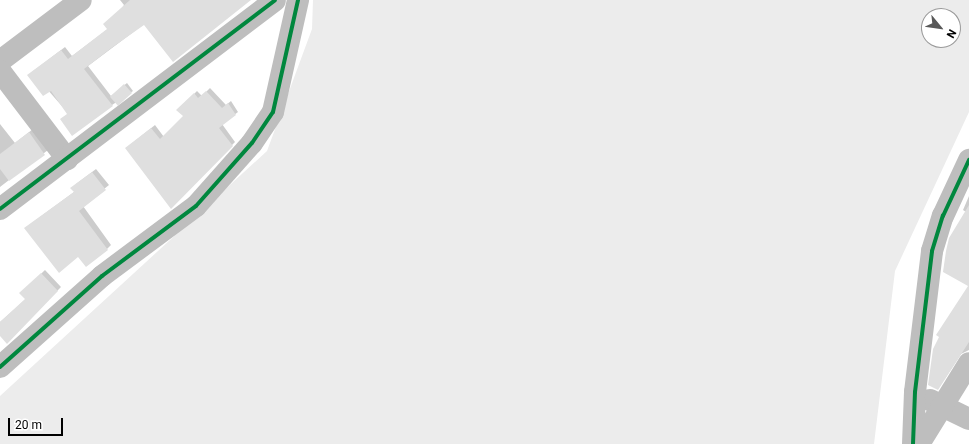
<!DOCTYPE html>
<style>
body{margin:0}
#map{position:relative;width:969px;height:444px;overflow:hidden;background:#fff;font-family:Roboto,sans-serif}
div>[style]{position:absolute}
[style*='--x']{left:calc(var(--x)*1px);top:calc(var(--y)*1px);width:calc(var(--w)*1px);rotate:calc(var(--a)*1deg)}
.green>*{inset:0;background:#ececec}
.shadow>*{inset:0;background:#0003}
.building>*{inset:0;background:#dfdfdf;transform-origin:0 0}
.minor>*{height:22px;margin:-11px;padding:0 11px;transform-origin:11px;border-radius:11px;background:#bebebe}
.cycleway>*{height:4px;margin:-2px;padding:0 2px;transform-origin:2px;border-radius:2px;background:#00873e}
span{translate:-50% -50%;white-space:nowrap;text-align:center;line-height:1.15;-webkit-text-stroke:3px #fff;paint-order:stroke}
.north{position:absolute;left:921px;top:8px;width:40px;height:40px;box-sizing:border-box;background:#fff;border:1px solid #999;border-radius:50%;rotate:119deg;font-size:11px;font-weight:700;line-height:16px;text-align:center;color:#000}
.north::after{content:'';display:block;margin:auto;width:14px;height:18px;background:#595959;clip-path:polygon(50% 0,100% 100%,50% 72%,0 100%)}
.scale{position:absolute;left:8px;top:418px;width:55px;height:18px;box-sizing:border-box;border:2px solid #000;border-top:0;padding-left:5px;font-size:12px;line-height:14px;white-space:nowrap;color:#000;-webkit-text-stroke:3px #fff;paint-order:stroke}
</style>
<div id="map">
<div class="green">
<i style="clip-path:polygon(evenodd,313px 0,969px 0,969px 112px,895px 271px,874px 444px,0 444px,0 396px,267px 151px,312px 29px,313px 0,929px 16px,953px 16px,953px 40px,929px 40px,929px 16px)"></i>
</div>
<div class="shadow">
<i style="clip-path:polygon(120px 0,208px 0,144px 24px,88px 66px,111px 96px,127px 83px,133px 91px,112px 105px,68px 113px,32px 72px,65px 47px,72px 56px,108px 29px,124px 5px)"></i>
<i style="clip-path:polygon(210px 88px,226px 105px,231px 101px,238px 112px,222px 124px,235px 142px,171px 208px,130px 145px,155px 125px,164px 137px,184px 116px,178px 110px,197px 91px,202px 96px)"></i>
<i style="clip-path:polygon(0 124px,15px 143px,33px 129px,48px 150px,0 187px)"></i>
<i style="clip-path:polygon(96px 169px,109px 185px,83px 206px,111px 245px,107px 249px,78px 256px,25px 228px,74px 192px,76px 184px)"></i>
<i style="clip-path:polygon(969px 196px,969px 286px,966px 212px,963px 210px)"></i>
<i style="clip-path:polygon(45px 270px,61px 287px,7px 342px,0 335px,0 322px,26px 299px,21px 293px)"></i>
<i style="clip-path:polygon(969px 287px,969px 350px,961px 354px,938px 389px)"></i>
</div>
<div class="building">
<i style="clip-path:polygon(130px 0,251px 0,173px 62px,144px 25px,110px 49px,84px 69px,113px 106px,72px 136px,60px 119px,67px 114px,51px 91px,43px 96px,27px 75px,61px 50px,68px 59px,107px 29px,103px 24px)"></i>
<i style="left:124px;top:84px;width:12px;height:19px;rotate:48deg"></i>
<i style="clip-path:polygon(206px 91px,222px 108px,228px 103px,236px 115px,219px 128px,233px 146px,171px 209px,125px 148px,151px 128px,160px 139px,183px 116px,176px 110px,194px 93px,198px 98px)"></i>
<i style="clip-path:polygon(29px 132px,45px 155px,9px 181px,0 169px,0 154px)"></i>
<i style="clip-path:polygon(92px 172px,106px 190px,79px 211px,108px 250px,86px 267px,78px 257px,59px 273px,24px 228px,74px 192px,70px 188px)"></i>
<i style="clip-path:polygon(969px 205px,969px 342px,938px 390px,928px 385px,933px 349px,939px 337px,936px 335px,968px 286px,943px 272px,946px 251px,949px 238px)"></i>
<i style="clip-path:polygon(41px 273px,58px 291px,7px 344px,0 336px,0 322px,25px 299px,19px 293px)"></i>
</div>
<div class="minor">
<i style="--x:0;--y:61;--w:101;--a:-37"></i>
<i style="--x:0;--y:71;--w:111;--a:52.7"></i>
<i style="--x:0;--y:209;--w:345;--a:-37.2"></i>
<i style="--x:0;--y:367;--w:137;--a:-41.7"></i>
<i style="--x:102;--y:276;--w:117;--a:-36.7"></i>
<i style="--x:196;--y:206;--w:84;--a:-48.4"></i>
<i style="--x:252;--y:143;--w:37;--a:-56"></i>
<i style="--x:273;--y:112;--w:115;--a:-77.4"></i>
<i style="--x:930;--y:400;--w:43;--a:26"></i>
<i style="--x:913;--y:444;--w:52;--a:-87.8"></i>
<i style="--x:915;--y:392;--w:142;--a:-83.1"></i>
<i style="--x:932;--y:251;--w:37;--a:-73"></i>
<i style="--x:943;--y:216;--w:62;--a:-65.1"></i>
<i style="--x:919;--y:444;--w:95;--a:-58.3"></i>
</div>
<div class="cycleway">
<i style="--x:0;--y:209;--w:345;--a:-37.2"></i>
<i style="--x:0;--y:367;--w:137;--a:-41.7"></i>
<i style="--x:102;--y:276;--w:117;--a:-36.7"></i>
<i style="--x:196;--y:206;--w:84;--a:-48.4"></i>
<i style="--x:252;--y:143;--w:37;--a:-56"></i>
<i style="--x:273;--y:112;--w:115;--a:-77.4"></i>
<i style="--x:913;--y:444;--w:52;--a:-87.8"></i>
<i style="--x:915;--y:392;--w:142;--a:-83.1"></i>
<i style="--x:932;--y:251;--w:37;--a:-73"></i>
<i style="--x:943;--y:216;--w:62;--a:-65.1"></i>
</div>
<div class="north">N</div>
<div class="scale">20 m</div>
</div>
